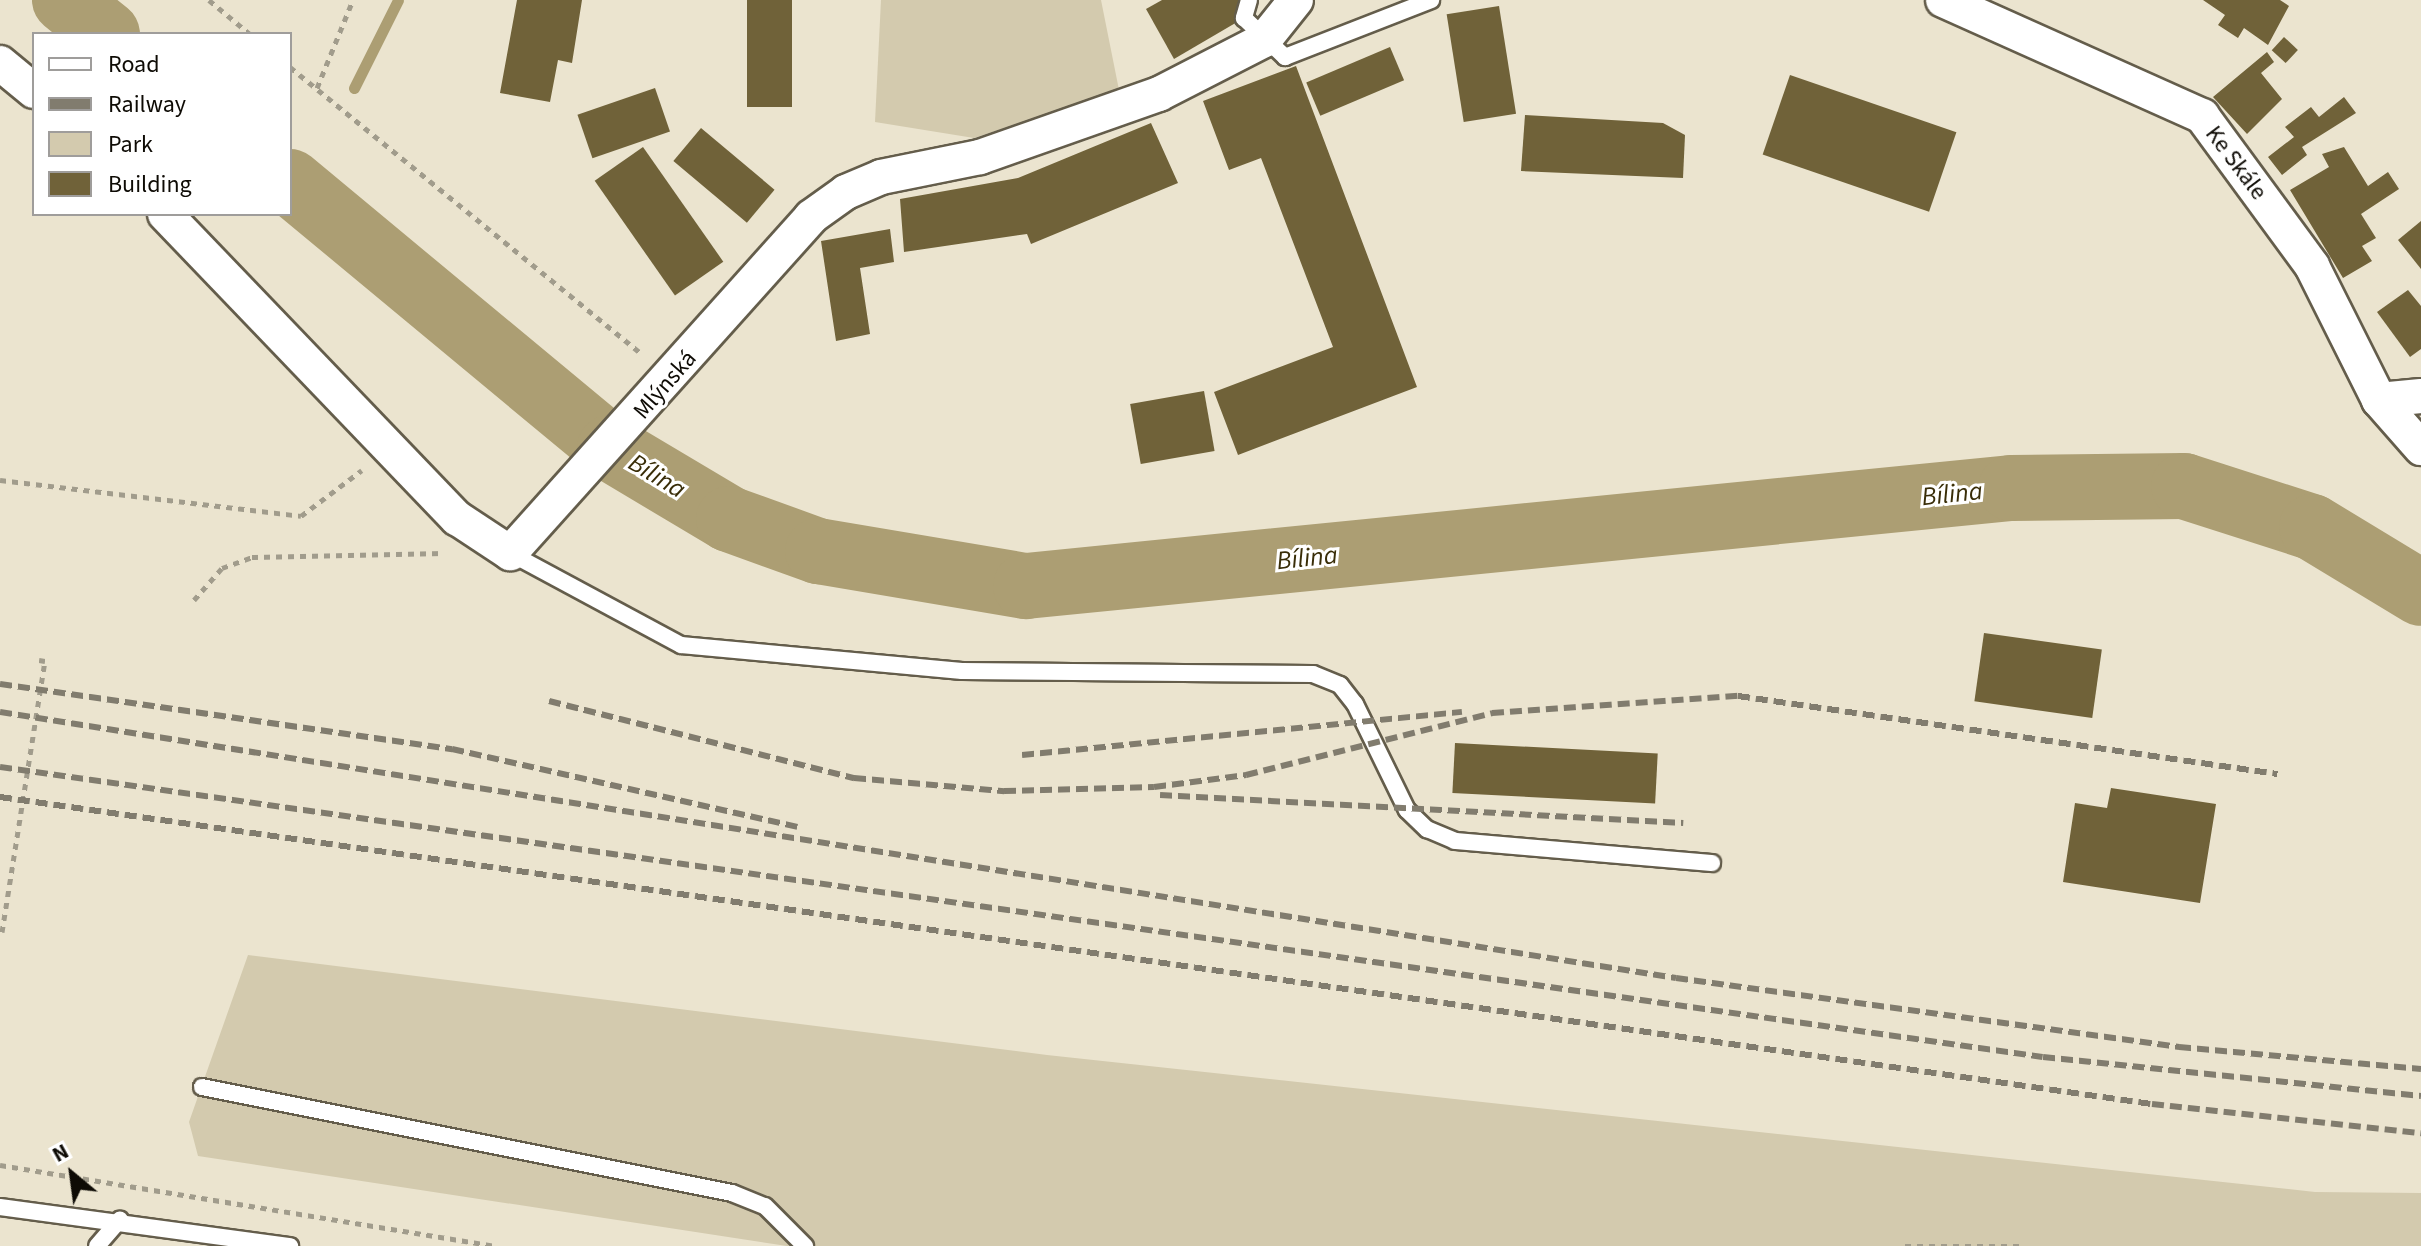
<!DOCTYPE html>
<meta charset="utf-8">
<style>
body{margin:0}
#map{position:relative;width:2421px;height:1246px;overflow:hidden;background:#ebe4cf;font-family:"Source Sans 3",sans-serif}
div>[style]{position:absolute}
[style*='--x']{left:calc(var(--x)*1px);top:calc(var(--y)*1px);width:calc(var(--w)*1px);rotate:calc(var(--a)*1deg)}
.green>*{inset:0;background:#d3caae}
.stream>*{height:11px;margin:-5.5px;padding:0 5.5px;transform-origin:5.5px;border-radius:5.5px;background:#ac9e73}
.river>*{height:66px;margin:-33px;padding:0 33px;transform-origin:33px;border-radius:33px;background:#ac9e73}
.building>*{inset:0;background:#706239;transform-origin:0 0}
.path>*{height:5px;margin-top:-2.5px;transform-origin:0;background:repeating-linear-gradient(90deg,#a19c8c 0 6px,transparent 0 12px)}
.roads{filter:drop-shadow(2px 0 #645d4b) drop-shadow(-2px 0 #645d4b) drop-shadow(0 2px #645d4b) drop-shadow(0 -2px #645d4b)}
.service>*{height:16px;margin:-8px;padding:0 8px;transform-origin:8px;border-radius:8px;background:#fff}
.minor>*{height:34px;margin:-17px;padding:0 17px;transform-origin:17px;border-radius:17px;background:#fff}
.rail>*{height:6px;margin-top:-3px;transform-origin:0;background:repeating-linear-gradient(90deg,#817c6e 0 12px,transparent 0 18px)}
span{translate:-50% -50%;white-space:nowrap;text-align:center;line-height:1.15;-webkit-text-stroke:6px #fff;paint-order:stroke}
.street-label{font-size:24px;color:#0e0b05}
.water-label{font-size:26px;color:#392d08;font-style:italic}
.legend{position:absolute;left:32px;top:32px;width:260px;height:184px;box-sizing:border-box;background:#fff;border:2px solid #9f9d9b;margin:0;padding:10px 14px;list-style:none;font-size:24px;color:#0e0b05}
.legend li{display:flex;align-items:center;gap:16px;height:40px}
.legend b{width:40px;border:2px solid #9f9d9b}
.north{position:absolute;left:32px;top:1134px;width:80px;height:80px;-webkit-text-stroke:6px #fff;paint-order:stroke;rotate:331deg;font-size:22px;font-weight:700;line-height:32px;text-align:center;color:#0e0b05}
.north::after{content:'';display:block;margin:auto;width:28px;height:36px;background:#0e0b05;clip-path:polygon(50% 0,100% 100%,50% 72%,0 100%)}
</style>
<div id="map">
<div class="green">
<i style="clip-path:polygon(881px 0,1101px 0,1119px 90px,974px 138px,875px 122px)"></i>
<i style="clip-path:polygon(248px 955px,1047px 1055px,2315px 1192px,2421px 1193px,2421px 1246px,787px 1246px,198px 1156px,189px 1122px)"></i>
</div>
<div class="stream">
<i style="--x:354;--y:88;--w:98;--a:-63.4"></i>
</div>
<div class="river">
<i style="--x:65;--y:0;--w:54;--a:39"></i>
<i style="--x:290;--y:182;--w:416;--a:39.7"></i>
<i style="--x:610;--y:448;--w:139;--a:30.8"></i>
<i style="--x:729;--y:519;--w:95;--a:19.8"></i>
<i style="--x:818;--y:551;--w:211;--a:9.6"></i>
<i style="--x:1026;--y:586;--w:990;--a:-5.68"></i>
<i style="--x:2011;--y:488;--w:173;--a:-0.7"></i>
<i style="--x:2184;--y:486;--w:134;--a:17.8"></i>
<i style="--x:2312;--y:527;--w:127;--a:31.2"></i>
</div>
<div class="building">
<i style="clip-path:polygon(517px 0,582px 0,572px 63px,558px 60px,550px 102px,500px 93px)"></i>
<i style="left:747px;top:0;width:45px;height:107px"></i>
<i style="clip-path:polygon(1162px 0,1249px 0,1244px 18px,1174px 59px,1146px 9px)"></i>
<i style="clip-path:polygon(2203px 0,2280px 0,2289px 6px,2268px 45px,2244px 28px,2238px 38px,2218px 25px,2225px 15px)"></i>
<i style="left:1499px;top:6px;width:109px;height:53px;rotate:81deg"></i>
<i style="left:2284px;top:37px;width:19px;height:18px;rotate:43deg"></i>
<i style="left:1390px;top:47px;width:36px;height:91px;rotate:67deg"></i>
<i style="clip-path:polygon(2267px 52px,2274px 62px,2261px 73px,2282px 99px,2247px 134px,2213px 97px)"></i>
<i style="clip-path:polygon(1296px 66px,1417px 387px,1238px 455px,1214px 392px,1333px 347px,1261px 158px,1229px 170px,1203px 101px)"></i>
<i style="left:1790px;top:75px;width:176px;height:84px;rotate:19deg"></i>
<i style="left:655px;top:88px;width:46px;height:82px;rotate:71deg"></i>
<i style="clip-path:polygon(2344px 97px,2356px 113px,2302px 147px,2307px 155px,2282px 175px,2268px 157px,2294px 137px,2285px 127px,2311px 107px,2319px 117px)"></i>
<i style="clip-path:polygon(1525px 115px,1663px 123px,1685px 135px,1683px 178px,1521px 171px)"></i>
<i style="clip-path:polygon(1151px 123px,1178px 183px,1031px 244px,1027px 234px,904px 252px,900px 199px,1018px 178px)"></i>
<i style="left:701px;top:128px;width:96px;height:43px;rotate:40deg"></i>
<i style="left:643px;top:147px;width:140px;height:59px;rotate:55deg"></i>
<i style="clip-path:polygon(2344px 147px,2368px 186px,2388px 172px,2399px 189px,2361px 214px,2376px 238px,2362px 246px,2372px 261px,2343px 278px,2290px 190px,2329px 167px,2322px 154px)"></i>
<i style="clip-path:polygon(2421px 221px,2421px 269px,2398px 240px)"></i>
<i style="clip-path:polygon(890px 229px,894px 262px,860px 268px,870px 334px,836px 341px,821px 241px)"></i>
<i style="clip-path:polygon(2408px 290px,2421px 306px,2421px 349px,2410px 357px,2377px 312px)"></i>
<i style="left:1204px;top:391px;width:61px;height:75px;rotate:80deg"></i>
<i style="left:1984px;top:633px;width:119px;height:69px;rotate:8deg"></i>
<i style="left:1455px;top:743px;width:203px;height:50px;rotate:3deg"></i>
<i style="clip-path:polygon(2111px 788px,2216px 804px,2200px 903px,2063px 882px,2075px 803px,2107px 808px)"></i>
</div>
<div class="path">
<i style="--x:209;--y:0;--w:53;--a:39.7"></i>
<i style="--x:290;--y:67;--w:454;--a:39.2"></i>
<i style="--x:317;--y:88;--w:95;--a:-67.8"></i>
<i style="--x:0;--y:480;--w:303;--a:6.8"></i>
<i style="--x:301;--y:516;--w:76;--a:-37"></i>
<i style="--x:194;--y:600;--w:43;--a:-48.8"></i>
<i style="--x:222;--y:568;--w:32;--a:-20"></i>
<i style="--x:252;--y:557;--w:192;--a:-1.2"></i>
<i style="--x:2;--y:932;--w:274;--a:-81"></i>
<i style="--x:45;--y:661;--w:6;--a:-171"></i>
<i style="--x:0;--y:1165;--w:502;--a:9.29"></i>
<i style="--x:1905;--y:1246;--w:115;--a:0"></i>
</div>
<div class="roads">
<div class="service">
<i style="--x:1249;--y:0;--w:19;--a:106"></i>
<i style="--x:1244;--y:18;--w:57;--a:43.6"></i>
<i style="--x:1285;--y:57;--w:157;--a:-21.3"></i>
<i style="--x:510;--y:553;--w:194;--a:28.3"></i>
<i style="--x:681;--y:645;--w:282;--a:5.3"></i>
<i style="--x:962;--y:671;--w:351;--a:0.5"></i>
<i style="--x:1313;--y:674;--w:29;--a:22"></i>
<i style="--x:1340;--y:685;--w:24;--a:52"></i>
<i style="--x:1355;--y:704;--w:118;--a:63.9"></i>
<i style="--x:1407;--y:810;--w:28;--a:44"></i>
<i style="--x:1427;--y:829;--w:30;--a:23"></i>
<i style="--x:1455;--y:841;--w:258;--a:4.9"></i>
<i style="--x:202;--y:1087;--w:540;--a:11.31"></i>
<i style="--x:732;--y:1193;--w:35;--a:22"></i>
<i style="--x:765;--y:1206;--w:57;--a:45"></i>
<i style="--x:0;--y:1207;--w:293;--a:7.7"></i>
<i style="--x:97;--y:1246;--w:35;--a:-49"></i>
</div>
<div class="minor">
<i style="--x:1943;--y:0;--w:284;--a:24.1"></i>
<i style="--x:2202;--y:116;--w:186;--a:53.7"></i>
<i style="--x:2312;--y:266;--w:150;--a:63.4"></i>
<i style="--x:2379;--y:400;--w:64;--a:48.8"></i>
<i style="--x:0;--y:63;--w:44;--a:39.5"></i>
<i style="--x:165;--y:214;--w:422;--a:46.2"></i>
<i style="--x:457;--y:518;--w:64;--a:33.4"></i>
<i style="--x:510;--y:553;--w:451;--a:-48.1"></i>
<i style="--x:811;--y:217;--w:43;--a:-35.5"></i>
<i style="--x:846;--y:192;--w:38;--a:-23"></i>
<i style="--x:881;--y:177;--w:101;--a:-11.4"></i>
<i style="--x:980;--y:157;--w:190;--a:-19.4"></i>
<i style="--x:1159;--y:94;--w:118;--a:-27.2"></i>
<i style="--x:1264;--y:40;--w:51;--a:-51.3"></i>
<i style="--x:2379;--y:400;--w:42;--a:-5.4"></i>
</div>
</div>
<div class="rail">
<i style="--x:0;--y:684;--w:457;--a:8.2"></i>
<i style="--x:452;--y:749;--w:354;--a:12.7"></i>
<i style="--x:549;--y:701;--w:315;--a:14.2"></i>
<i style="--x:854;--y:778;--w:151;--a:5"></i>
<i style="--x:1004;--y:791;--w:150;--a:-1.5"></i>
<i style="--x:1154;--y:787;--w:93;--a:-7.4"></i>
<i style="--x:1246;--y:775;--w:254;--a:-14.1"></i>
<i style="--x:1492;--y:713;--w:247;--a:-4"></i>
<i style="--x:1738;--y:696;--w:545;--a:8.23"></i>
<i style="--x:0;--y:712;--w:1697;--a:9.02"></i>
<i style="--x:1676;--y:978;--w:508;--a:7.81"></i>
<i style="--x:2179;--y:1047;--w:243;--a:5.2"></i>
<i style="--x:1022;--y:755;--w:442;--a:-5.6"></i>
<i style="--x:0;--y:767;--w:2063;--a:8.08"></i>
<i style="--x:2043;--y:1057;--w:380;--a:5.9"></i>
<i style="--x:1160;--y:795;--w:524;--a:3.06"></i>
<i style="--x:0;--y:797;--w:2174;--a:8.12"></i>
<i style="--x:2152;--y:1104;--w:271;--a:6.2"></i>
</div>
<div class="street-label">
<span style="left:2236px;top:163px;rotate:53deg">Ke Skále</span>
<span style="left:665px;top:385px;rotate:-49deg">Mlýnská</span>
</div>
<div class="water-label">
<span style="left:657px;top:476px;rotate:31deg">Bílina</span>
<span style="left:1952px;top:494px;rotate:-6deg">Bílina</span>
<span style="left:1307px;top:558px;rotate:-6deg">Bílina</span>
</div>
<ul class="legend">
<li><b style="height:10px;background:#fff"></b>Road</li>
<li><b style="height:10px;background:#817c6e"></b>Railway</li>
<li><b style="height:22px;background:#d3caae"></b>Park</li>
<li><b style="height:22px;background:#706239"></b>Building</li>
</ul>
<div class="north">N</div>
</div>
